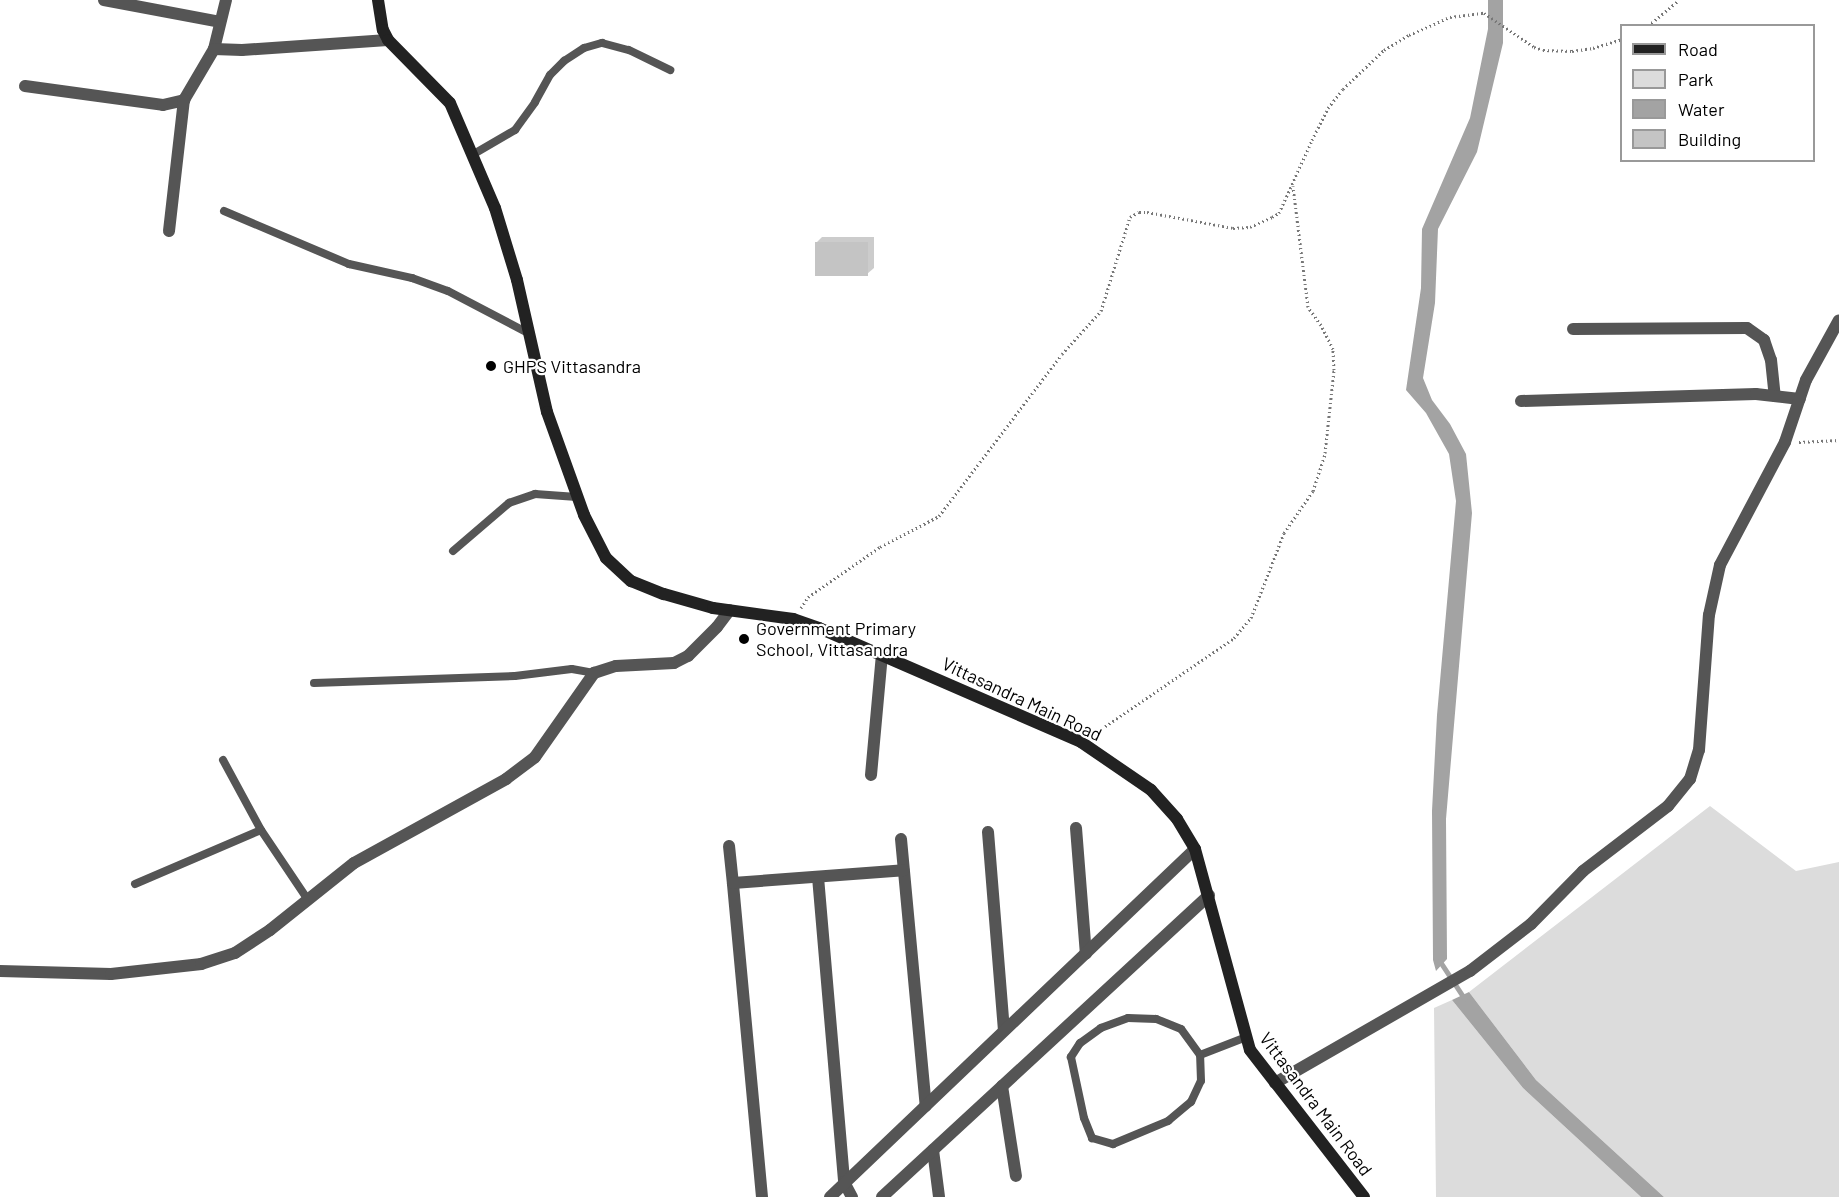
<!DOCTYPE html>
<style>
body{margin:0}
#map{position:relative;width:1839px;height:1197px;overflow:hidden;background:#fff;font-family:Barlow,sans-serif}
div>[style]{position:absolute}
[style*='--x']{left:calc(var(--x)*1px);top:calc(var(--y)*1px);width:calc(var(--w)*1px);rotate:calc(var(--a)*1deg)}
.green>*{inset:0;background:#dcdcdc}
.water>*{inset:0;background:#a3a3a3}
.shadow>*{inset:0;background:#0003}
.stream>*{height:4.5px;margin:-2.25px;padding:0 2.25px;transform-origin:2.25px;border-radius:2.25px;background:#a3a3a3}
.building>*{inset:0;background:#c4c4c4;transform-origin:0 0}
.path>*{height:3px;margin-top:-1.5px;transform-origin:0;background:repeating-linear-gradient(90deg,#777 0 1.5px,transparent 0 4.5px)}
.lane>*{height:8px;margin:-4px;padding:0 4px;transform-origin:4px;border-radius:4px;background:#555}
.street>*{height:12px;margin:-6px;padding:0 6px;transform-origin:6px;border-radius:6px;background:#555}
.secondary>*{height:12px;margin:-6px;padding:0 6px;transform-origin:6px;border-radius:6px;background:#222}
.dots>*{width:16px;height:16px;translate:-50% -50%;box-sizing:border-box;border:3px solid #fff;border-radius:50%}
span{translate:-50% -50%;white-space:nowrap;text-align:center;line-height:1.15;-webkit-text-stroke:4.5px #fff;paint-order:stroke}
.poi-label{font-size:18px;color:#000}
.left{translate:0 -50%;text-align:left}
.street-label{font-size:18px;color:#000}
.legend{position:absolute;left:1620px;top:24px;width:195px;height:138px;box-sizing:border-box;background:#fff;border:2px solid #999;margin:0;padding:8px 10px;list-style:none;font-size:18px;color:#000}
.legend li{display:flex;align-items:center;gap:12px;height:30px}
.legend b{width:30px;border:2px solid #999}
</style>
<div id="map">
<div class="green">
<i style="clip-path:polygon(1710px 806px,1796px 871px,1839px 862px,1839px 1197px,1664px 1197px,1536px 1080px,1469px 992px)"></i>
<i style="clip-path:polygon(1452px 1000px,1523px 1088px,1641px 1197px,1436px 1197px,1434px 1008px)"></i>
</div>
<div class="water">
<i style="clip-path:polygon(1488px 0,1503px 0,1503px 43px,1477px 152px,1438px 229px,1435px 303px,1423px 378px,1432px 400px,1450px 424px,1466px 454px,1472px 513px,1446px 819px,1447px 959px,1436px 971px,1433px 960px,1432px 811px,1437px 715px,1456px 501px,1449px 454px,1426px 413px,1406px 390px,1421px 288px,1422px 229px,1470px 118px,1488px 29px)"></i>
<i style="clip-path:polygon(1469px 992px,1536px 1080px,1664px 1197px,1641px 1197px,1523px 1088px,1452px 1000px)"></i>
</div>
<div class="shadow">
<i style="clip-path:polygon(822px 237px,874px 237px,874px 268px,867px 274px,816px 243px)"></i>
</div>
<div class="stream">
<i style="--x:1440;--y:961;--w:45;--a:56.7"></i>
</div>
<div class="building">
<i style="left:868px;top:242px;width:34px;height:53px;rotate:90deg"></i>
</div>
<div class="path">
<i style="--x:1648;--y:26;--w:40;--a:-40"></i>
<i style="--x:1799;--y:442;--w:40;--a:-2.9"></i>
<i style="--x:801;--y:608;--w:13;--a:-58"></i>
<i style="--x:808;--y:597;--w:88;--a:-34.8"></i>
<i style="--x:880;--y:547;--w:67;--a:-27.7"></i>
<i style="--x:939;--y:516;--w:203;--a:-52.8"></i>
<i style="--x:1062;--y:354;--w:58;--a:-47.8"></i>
<i style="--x:1101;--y:311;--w:98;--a:-72.9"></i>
<i style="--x:1130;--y:217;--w:10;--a:-29"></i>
<i style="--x:1139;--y:212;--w:8;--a:0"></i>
<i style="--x:1147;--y:212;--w:87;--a:10.5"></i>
<i style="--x:1233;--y:228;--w:17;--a:-3"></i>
<i style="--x:1250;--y:227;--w:24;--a:-24"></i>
<i style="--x:1272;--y:217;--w:8;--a:-30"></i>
<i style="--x:1279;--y:213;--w:80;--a:-65.7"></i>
<i style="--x:1312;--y:140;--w:36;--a:-63"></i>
<i style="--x:1328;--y:108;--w:24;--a:-52"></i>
<i style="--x:1343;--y:89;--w:57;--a:-43.6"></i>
<i style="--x:1384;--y:50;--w:29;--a:-31"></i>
<i style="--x:1409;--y:35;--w:45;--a:-23.7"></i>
<i style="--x:1450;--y:17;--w:34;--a:-7"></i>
<i style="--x:1484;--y:13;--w:60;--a:34.2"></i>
<i style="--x:1534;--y:47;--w:9;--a:18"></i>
<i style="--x:1543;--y:50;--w:29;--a:2"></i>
<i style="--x:1572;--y:51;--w:21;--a:-8"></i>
<i style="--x:1593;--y:48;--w:30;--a:-17"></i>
<i style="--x:1094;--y:734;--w:170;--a:-34.4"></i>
<i style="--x:1234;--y:638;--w:26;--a:-50"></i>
<i style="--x:1251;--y:618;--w:91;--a:-68.8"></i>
<i style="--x:1284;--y:533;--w:51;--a:-55.4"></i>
<i style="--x:1313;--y:491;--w:40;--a:-72"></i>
<i style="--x:1325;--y:453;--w:83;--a:-83.8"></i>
<i style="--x:1334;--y:370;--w:21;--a:-93"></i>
<i style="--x:1333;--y:349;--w:27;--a:-117"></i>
<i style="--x:1321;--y:325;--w:22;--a:-126"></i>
<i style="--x:1308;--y:307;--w:122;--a:-97.1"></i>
</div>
<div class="lane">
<i style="--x:472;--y:155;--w:50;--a:-30.2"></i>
<i style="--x:515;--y:130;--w:34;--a:-54"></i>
<i style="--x:535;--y:102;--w:31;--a:-61"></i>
<i style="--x:550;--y:75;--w:20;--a:-45"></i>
<i style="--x:564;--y:61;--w:24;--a:-33"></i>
<i style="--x:584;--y:48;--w:19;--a:-16"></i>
<i style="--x:602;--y:43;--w:28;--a:15"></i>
<i style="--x:629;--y:50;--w:46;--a:26"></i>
<i style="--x:224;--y:211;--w:136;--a:23"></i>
<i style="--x:349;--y:264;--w:65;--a:12.5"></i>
<i style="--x:412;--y:278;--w:38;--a:20"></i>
<i style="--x:448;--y:291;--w:93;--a:27.7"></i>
<i style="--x:453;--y:551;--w:74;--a:-40.6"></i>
<i style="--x:509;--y:503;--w:28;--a:-19"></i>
<i style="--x:535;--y:494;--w:42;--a:4.1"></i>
<i style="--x:314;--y:683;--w:201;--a:-2"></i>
<i style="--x:515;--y:676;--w:57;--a:-7"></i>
<i style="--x:572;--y:669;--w:22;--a:10"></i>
<i style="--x:223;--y:760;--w:80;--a:61.5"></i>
<i style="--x:135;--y:884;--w:137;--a:-23.2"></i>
<i style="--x:261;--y:830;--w:84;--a:56.1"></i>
<i style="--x:1200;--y:1055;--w:32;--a:-126"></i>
<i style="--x:1181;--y:1029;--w:27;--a:-158"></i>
<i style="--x:1156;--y:1019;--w:28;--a:-178"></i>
<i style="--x:1128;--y:1018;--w:29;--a:160"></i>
<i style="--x:1101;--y:1028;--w:26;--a:144"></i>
<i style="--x:1080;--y:1043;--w:17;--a:123"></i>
<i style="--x:1071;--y:1057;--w:62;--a:78"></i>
<i style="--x:1084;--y:1118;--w:22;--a:68"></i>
<i style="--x:1092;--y:1138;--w:22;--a:16"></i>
<i style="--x:1113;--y:1144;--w:60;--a:-22.7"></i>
<i style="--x:1168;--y:1121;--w:30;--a:-40"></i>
<i style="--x:1191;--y:1102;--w:23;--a:-65"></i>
<i style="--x:1201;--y:1081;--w:26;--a:-92"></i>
<i style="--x:1200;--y:1055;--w:47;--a:-21.1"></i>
</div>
<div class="street">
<i style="--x:104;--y:0;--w:118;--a:10.7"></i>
<i style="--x:214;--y:49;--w:50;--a:-76.2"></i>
<i style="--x:25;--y:86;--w:139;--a:7.8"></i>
<i style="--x:163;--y:105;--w:22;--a:-13"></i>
<i style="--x:184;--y:100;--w:59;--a:-59.5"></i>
<i style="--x:214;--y:49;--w:28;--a:2"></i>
<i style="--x:242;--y:50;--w:146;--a:-3.9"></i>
<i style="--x:169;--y:231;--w:132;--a:-83.5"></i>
<i style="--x:1573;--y:329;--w:174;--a:-0.3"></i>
<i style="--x:1747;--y:328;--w:21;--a:35"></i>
<i style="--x:1764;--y:340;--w:21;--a:71"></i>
<i style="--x:1771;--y:360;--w:36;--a:84"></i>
<i style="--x:1521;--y:401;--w:235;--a:-1.7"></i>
<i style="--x:1756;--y:394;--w:44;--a:6.5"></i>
<i style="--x:871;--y:775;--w:121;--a:-84.8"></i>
<i style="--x:1076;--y:828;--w:126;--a:85.5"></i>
<i style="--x:988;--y:832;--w:198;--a:85.4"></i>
<i style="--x:901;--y:839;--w:268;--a:84.7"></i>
<i style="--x:729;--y:846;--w:37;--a:84"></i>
<i style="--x:818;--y:877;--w:306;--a:85.1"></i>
<i style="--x:844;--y:1182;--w:17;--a:62"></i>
<i style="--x:0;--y:971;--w:111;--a:1.5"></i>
<i style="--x:111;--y:974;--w:91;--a:-6.3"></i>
<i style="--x:201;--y:964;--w:36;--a:-18"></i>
<i style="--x:235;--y:953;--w:42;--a:-33.3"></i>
<i style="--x:270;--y:930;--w:107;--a:-38.6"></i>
<i style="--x:354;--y:863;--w:174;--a:-28.9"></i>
<i style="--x:506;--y:779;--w:36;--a:-37"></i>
<i style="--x:535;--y:757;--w:103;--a:-54.9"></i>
<i style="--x:594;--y:673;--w:23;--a:-18"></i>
<i style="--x:616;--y:666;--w:58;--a:-3"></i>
<i style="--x:674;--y:663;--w:16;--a:-27"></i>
<i style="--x:688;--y:656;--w:41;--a:-45"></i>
<i style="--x:717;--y:627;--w:21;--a:-53"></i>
<i style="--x:1275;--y:1083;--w:225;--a:-29.9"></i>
<i style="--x:1470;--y:971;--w:77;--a:-37.6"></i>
<i style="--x:1531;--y:924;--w:74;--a:-45.5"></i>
<i style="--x:1583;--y:871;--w:107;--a:-37.4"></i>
<i style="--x:1668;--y:806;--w:35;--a:-51"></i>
<i style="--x:1690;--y:779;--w:30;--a:-73"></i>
<i style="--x:1699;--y:750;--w:135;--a:-85.8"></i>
<i style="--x:1709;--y:615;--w:51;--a:-77.6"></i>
<i style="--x:1720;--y:565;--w:139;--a:-62.1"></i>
<i style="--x:1785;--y:442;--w:65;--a:-71.3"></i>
<i style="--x:1806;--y:380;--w:68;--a:-61.2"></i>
<i style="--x:1002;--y:1086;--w:91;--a:81.2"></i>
<i style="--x:933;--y:1150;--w:47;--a:82.7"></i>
<i style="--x:762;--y:1197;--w:315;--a:-95.3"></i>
<i style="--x:733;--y:883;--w:171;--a:-4.3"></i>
<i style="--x:830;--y:1197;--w:504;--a:-43.63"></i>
<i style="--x:882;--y:1197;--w:445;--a:-42.7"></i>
</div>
<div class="secondary">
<i style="--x:378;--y:0;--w:30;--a:81"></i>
<i style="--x:383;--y:30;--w:11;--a:63"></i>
<i style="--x:388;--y:40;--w:88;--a:45.5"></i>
<i style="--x:450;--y:103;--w:114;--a:66.8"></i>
<i style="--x:495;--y:208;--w:75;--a:73"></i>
<i style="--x:517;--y:280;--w:135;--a:77.2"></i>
<i style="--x:547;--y:412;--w:109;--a:70.2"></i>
<i style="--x:584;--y:515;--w:48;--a:62.9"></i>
<i style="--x:606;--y:558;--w:34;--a:43"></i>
<i style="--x:631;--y:581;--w:35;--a:22"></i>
<i style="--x:664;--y:594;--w:51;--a:15.9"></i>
<i style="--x:713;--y:608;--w:81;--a:7.8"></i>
<i style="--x:793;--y:619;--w:28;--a:19"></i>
<i style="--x:819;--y:628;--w:286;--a:23.5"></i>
<i style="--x:1081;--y:742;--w:85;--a:34.4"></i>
<i style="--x:1151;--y:790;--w:39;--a:48"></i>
<i style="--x:1177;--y:819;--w:35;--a:59"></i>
<i style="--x:1195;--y:849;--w:208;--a:74.7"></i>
<i style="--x:1250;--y:1050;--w:186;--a:52.2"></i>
</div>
<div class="dots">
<i style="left:491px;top:366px;background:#000"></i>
<i style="left:744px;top:639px;background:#000"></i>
</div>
<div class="poi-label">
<span class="left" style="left:503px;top:366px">GHPS Vittasandra</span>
<span class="left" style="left:756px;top:639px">Government Primary<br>School, Vittasandra</span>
</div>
<div class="street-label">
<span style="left:1022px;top:699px;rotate:25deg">Vittasandra Main Road</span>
<span style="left:1316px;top:1104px;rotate:53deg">Vittasandra Main Road</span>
</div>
<ul class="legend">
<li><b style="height:8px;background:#222"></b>Road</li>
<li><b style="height:16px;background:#dcdcdc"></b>Park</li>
<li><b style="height:16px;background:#a3a3a3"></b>Water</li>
<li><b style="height:16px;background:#c4c4c4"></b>Building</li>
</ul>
</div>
